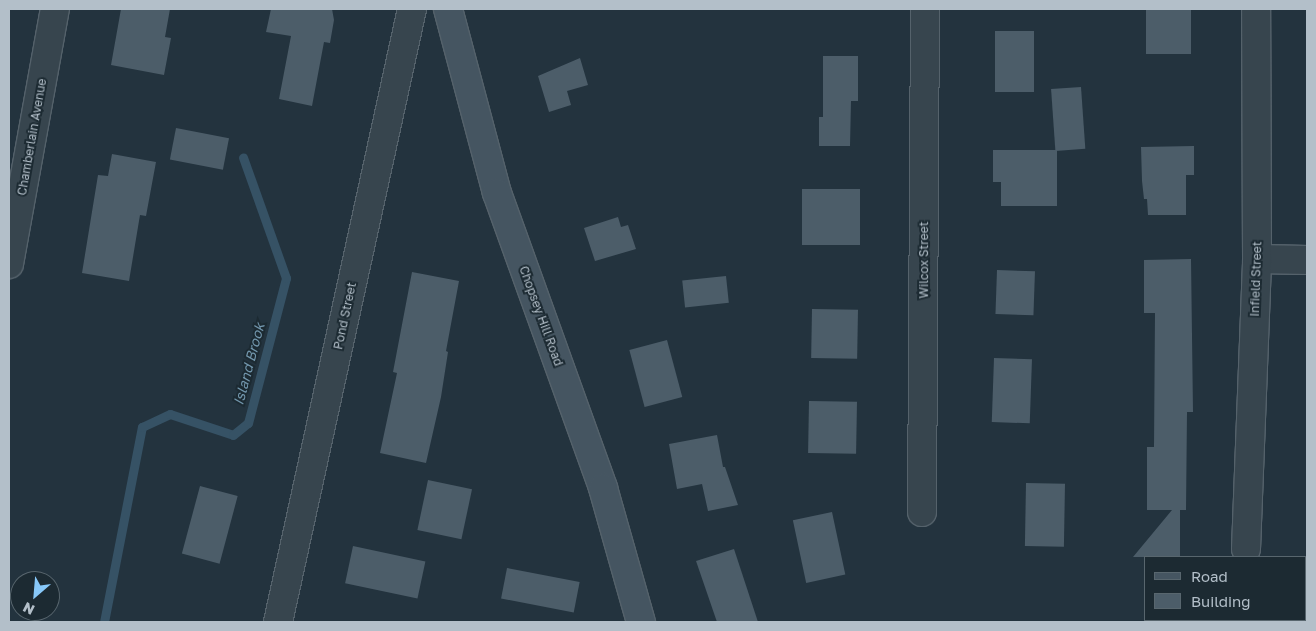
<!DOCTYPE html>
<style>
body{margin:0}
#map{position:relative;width:1316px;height:631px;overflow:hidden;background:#23333e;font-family:"Golos Text",sans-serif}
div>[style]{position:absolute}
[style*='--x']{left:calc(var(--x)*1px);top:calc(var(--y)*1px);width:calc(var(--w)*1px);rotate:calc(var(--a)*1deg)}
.stream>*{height:9px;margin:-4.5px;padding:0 4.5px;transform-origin:4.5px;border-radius:4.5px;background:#365265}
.building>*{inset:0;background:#4c5d69;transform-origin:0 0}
.roads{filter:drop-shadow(1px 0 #55626b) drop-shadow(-1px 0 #55626b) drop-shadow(0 1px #55626b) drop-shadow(0 -1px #55626b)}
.street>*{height:28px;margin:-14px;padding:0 14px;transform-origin:14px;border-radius:14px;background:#37454e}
.secondary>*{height:28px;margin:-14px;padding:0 14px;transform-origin:14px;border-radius:14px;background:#455561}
span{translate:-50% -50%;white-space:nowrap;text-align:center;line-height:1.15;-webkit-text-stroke:4px #1c2a32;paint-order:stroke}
.street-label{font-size:12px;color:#b3bfc9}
.water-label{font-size:14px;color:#7296ac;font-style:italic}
.frame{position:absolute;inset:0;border:10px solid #b3bfc9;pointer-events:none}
.legend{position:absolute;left:1144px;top:556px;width:162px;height:65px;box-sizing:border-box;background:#1c2a32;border:1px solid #58666e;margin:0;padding:6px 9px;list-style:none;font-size:15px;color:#b3bfc9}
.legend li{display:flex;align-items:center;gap:10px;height:25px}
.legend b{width:25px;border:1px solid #58666e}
.north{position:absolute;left:10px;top:571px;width:50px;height:50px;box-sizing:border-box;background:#1c2a32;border:1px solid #58666e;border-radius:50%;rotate:207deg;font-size:14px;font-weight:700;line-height:20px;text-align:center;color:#b3bfc9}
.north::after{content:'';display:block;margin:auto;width:18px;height:22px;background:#87c8f9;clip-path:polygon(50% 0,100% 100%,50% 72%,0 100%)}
</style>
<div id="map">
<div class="stream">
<i style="--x:104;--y:622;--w:199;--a:-79"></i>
<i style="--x:142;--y:427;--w:31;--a:-25"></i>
<i style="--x:170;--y:414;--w:66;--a:18.4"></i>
<i style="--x:233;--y:435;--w:19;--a:-39"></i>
<i style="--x:248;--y:423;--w:150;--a:-75.3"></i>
<i style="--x:286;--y:278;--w:128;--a:-109.6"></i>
</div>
<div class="building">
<i style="clip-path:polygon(121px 9px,170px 9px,165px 37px,171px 38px,164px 75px,111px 65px)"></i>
<i style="clip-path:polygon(271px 9px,332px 9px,334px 20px,330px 43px,324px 42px,312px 106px,279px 99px,291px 36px,266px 32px)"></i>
<i style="left:1146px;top:9px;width:45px;height:45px"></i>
<i style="left:995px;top:31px;width:39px;height:61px"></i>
<i style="clip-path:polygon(823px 56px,858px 56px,858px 101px,851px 101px,850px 146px,819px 146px,819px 117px,823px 117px)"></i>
<i style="clip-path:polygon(580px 58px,588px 85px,567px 91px,571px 105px,549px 112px,538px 76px)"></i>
<i style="left:1081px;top:87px;width:62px;height:30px;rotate:86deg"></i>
<i style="left:176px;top:128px;width:54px;height:32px;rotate:11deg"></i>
<i style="clip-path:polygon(1194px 146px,1194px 175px,1186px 175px,1186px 215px,1148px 215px,1147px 199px,1144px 199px,1142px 181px,1141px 147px)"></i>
<i style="clip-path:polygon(993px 150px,1057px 150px,1057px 206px,1001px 206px,1001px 182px,993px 182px)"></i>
<i style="clip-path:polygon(112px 154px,156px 162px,146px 216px,140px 215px,129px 281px,82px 273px,98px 175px,108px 176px)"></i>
<i style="left:802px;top:189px;width:58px;height:56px"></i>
<i style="clip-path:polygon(618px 217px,621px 227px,628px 225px,636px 249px,595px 261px,584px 228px)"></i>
<i style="clip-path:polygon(1191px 259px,1193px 412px,1187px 412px,1186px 510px,1180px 510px,1180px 557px,1133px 557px,1172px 510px,1147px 510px,1147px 447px,1154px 447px,1155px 313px,1144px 313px,1144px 260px)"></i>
<i style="left:997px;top:270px;width:38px;height:44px;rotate:2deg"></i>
<i style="clip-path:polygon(412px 272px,459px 281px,446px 351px,448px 352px,441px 397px,426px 463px,380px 453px,397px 373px,393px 372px)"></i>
<i style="left:726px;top:276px;width:27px;height:44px;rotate:84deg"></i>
<i style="left:812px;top:309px;width:46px;height:49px;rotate:1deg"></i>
<i style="left:667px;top:340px;width:59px;height:39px;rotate:75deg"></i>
<i style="left:994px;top:358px;width:38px;height:64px;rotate:2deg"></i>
<i style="left:809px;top:401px;width:48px;height:52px;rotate:1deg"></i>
<i style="clip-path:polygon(717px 435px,723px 467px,725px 467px,738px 505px,708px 511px,702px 484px,677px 489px,669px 444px)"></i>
<i style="left:428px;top:480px;width:45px;height:51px;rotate:12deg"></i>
<i style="left:1026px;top:483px;width:39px;height:63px;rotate:1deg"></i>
<i style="left:200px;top:486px;width:39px;height:70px;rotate:15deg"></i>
<i style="left:832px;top:512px;width:64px;height:40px;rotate:78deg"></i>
<i style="left:353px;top:546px;width:74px;height:38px;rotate:12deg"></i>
<i style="clip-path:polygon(734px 549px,758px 622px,717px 622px,696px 561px)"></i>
<i style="left:507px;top:568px;width:74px;height:31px;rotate:11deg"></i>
</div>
<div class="roads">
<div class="street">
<i style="--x:1257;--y:259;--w:50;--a:1.1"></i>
<i style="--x:9;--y:264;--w:259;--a:-79.8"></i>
<i style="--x:922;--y:512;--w:503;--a:-89.66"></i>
<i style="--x:1246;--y:549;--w:290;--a:-87.8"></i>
<i style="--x:1257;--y:259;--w:250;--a:-90.2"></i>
<i style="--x:278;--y:622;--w:627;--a:-77.67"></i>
</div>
<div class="secondary">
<i style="--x:448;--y:9;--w:190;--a:75.1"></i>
<i style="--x:497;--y:193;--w:313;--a:70.2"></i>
<i style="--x:603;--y:488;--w:139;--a:74.2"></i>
</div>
</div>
<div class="street-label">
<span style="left:32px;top:137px;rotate:-80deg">Chamberlain Avenue</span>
<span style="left:924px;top:260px;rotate:-90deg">Wilcox Street</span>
<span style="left:1256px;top:279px;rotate:-88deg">Infield Street</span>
<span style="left:345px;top:316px;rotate:-78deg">Pond Street</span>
<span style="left:541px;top:316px;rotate:70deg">Chopsey Hill Road</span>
</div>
<div class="water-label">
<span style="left:249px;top:364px;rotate:-75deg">Island Brook</span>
</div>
<div class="frame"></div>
<ul class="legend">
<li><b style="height:6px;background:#455561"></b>Road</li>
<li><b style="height:14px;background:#4c5d69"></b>Building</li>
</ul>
<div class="north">N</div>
</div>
